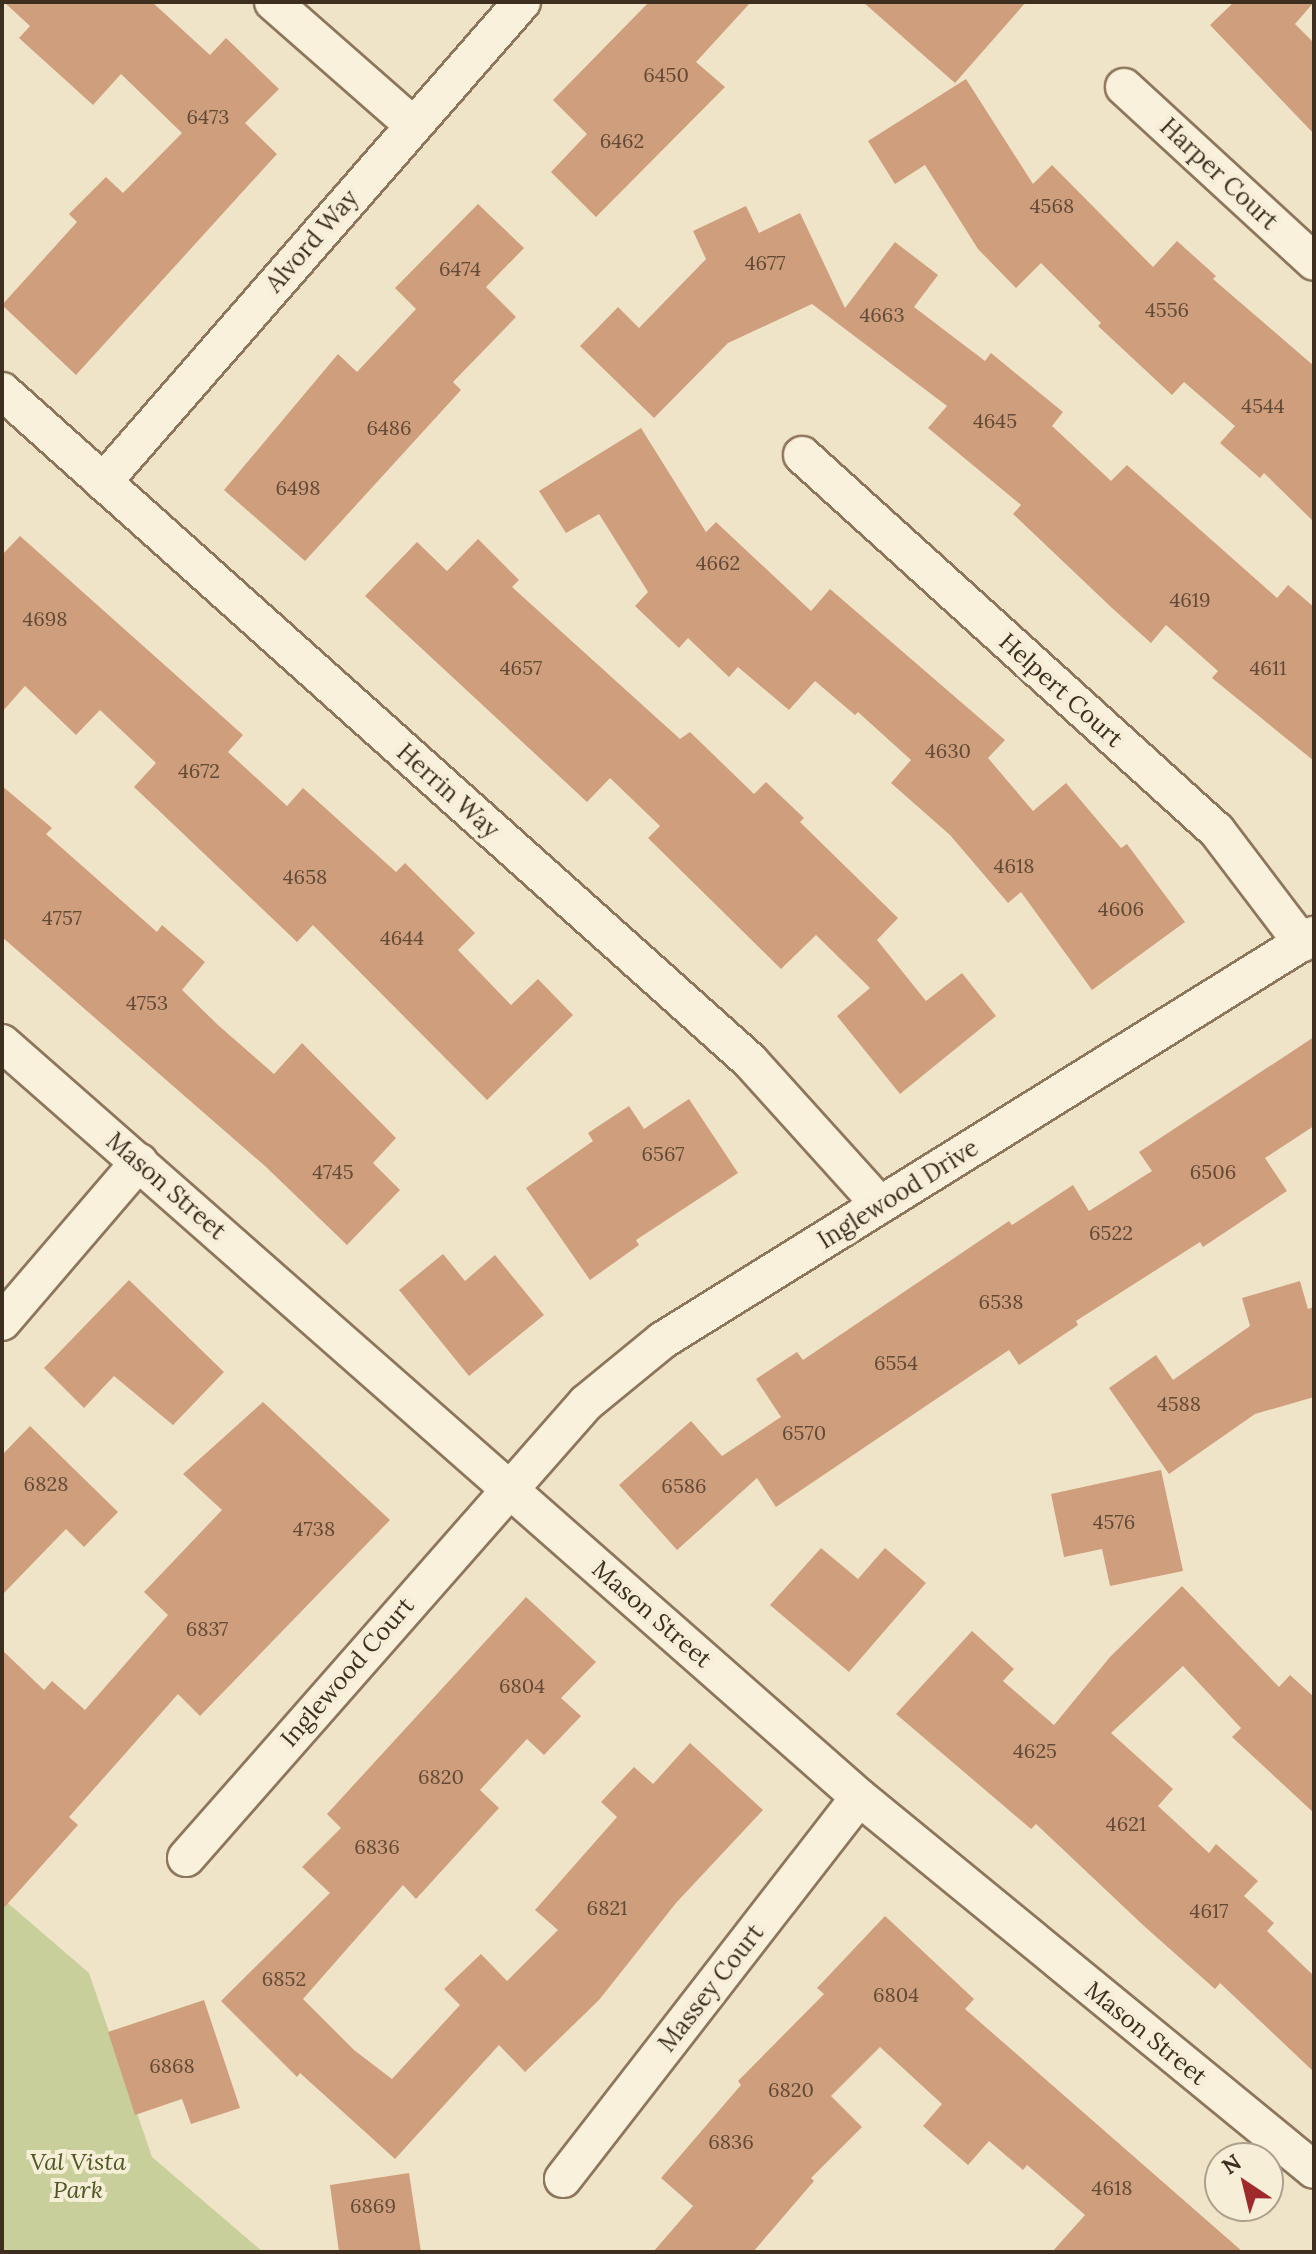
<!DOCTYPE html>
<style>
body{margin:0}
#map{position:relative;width:1316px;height:2254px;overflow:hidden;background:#f0e4c8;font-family:Lora,serif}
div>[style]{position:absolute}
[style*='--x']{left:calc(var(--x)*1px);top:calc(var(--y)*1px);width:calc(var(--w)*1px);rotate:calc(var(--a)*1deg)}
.green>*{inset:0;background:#c9cf9b}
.building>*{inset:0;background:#cf9f7d}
.roads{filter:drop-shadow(2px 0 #8d765c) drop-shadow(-2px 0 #8d765c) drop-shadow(0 2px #8d765c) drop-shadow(0 -2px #8d765c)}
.street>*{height:36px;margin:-18px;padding:0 18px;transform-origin:18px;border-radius:18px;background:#faf1dc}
span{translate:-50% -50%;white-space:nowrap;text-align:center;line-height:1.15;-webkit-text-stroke:8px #f7eed8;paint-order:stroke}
.number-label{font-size:20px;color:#624a37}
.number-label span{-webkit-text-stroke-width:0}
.street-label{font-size:24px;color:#3d2e20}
.park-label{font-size:24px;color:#4d5a26;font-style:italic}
.frame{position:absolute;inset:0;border:4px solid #3d2e20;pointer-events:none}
.north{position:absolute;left:1204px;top:2142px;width:80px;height:80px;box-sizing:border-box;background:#f7eed8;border:2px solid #ada18e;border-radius:50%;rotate:325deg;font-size:22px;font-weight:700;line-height:32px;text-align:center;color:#3d2e20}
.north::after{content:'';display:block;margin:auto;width:28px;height:36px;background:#9e2a2b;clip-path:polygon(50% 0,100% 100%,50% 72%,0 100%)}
</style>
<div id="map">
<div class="green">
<i style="clip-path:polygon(2px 1898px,89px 1973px,152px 2157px,263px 2252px,2px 2252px)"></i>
</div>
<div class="building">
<i style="clip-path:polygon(4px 2px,152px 2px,210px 55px,226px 38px,279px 89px,245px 123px,277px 154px,76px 375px,2px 305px,77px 222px,69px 214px,106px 177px,123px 193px,182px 133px,121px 74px,93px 105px,19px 38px,30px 26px)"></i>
<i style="clip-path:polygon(649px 2px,751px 2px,696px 62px,725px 87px,596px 217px,551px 172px,587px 134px,553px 100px)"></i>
<i style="clip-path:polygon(863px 2px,1026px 2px,955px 83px)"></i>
<i style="clip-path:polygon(1234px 2px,1314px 2px,1295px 24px,1314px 43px,1314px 134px,1210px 25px)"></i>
<i style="clip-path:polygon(966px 79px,1033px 184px,1052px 165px,1153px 267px,1177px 241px,1216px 276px,1213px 279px,1314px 366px,1314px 522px,1264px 473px,1260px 478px,1220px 443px,1235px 426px,1184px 382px,1172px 395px,1098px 326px,1101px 323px,1041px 263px,1016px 288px,978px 249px,925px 165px,895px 184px,868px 141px)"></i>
<i style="clip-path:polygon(478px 204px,524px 248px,486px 287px,516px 317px,453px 382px,461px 390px,305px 561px,224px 490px,338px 354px,357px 372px,416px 309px,395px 288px)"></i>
<i style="clip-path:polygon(746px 206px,759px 233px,800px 213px,845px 308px,895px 242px,938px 275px,914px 307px,985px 361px,991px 353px,1063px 412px,1052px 426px,1111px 481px,1127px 465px,1277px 598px,1288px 585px,1314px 607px,1314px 761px,1212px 678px,1218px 671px,1166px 625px,1151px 643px,1112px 608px,1013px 514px,1021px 505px,928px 428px,947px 406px,812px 304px,728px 343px,654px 418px,580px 346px,618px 307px,639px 328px,706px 259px,693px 231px)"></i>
<i style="clip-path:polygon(641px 428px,706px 532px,716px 522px,811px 611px,830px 589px,1005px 740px,988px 758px,1033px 811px,1066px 783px,1121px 848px,1127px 844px,1185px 922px,1092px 990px,1021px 892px,1008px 903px,950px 835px,891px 783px,911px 760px,858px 712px,855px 715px,815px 681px,789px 710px,738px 667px,729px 677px,688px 638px,679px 648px,635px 606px,648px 592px,599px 514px,566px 533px,539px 491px)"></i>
<i style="clip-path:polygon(20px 536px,243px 735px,228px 752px,287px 806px,303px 788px,396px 872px,405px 863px,475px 933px,458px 950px,511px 1005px,538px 979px,573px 1015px,487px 1100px,313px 925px,297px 942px,134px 787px,156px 763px,100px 710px,76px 735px,25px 686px,2px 712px,2px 555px)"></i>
<i style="clip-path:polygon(478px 539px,519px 580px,512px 587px,680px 739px,690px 732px,754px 794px,766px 782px,804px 818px,800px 822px,898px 918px,877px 940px,926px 1001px,962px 973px,996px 1016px,900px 1094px,837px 1016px,870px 988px,816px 935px,781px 969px,648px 838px,660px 826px,610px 778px,587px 802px,365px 596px,417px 542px,447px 571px)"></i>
<i style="clip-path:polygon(2px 786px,52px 828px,46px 834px,157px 932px,162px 925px,205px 962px,182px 990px,218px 1025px,274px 1074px,302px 1043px,396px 1138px,373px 1163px,400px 1190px,347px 1245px,265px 1166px,2px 937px)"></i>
<i style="clip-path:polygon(1314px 1037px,1314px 1126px,1265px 1158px,1287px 1191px,1203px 1247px,1200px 1242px,1076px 1321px,1078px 1325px,1019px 1365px,1009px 1350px,776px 1507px,757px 1478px,677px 1550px,619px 1485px,691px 1421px,722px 1456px,781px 1417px,756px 1379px,797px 1352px,803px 1360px,1009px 1221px,1012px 1225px,1073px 1185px,1089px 1211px,1152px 1171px,1139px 1152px)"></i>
<i style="clip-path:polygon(689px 1099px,738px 1173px,636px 1240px,639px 1245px,590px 1280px,526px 1188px,593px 1141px,588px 1133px,629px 1106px,644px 1129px)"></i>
<i style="clip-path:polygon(443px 1254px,465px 1281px,495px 1255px,544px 1315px,469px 1376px,399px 1290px)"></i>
<i style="clip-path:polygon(129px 1280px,224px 1372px,173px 1425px,114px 1376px,84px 1408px,44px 1368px)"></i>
<i style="clip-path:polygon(1300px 1281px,1308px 1309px,1314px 1307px,1314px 1397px,1255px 1414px,1169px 1474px,1109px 1388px,1156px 1355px,1173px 1380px,1250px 1326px,1242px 1298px)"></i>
<i style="clip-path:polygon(263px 1402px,390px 1520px,200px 1716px,178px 1694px,69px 1817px,78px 1825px,2px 1910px,2px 1650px,44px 1690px,52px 1681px,85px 1710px,168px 1615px,144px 1592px,222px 1510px,183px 1474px)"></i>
<i style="clip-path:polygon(30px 1426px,118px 1512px,84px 1547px,66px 1529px,2px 1595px,2px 1455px)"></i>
<i style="clip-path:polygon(1161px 1470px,1183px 1571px,1110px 1586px,1102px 1549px,1064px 1557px,1051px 1494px)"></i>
<i style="clip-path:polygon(821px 1548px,858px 1579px,885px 1548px,926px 1583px,849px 1672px,770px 1605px)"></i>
<i style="clip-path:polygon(1182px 1586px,1279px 1687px,1290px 1675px,1314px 1697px,1314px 1813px,1232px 1737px,1241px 1728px,1183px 1666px,1111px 1733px,1173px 1789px,1158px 1806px,1209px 1853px,1216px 1844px,1258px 1881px,1244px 1896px,1274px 1923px,1267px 1931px,1314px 1976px,1314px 2072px,1220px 1983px,1215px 1989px,1144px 1926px,1036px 1824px,1031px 1829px,896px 1714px,972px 1631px,1014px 1669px,1003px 1681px,1054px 1725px,1110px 1657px)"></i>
<i style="clip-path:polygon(526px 1597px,596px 1662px,561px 1698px,581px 1716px,544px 1755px,527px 1739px,480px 1790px,499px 1808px,416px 1899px,403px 1885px,303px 1999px,354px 2050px,392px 2079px,460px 2005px,444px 1989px,481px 1954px,507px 1981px,558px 1930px,535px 1910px,617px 1817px,601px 1802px,634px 1767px,653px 1784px,690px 1743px,763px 1810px,676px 1903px,599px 2000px,525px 2072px,499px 2045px,395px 2159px,300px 2073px,297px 2077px,221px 2001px,330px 1893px,302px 1867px,341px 1828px,327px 1814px)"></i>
<i style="clip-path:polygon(885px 1916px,974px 1999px,965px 2009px,1243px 2252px,1052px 2252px,1085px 2215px,1027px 2165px,1023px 2170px,989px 2141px,968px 2165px,923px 2126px,942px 2104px,880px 2047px,831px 2096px,862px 2127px,811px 2178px,814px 2181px,753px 2252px,653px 2252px,693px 2206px,661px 2178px,741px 2085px,738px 2081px,824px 1994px,817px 1988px)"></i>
<i style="clip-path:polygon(204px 2000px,240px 2108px,191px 2124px,182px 2099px,135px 2115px,108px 2032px)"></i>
<i style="clip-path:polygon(409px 2173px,421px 2252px,339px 2252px,330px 2185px)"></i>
</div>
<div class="roads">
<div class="street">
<i style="--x:273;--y:2;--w:185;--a:41.3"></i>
<i style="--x:1124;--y:87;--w:258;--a:42.6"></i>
<i style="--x:2;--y:391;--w:1004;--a:41.85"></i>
<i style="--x:750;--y:1061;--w:194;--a:47.9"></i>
<i style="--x:802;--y:455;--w:560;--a:42.18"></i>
<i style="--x:1217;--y:831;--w:141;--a:52.8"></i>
<i style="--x:103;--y:482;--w:637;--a:-48.88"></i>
<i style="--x:2;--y:1043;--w:1141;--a:41.34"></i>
<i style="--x:859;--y:1797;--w:588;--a:39.34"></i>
<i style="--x:2;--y:1322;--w:211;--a:-49.4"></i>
<i style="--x:186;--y:1858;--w:606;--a:-48.68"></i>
<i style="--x:586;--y:1403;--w:99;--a:-39.3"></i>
<i style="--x:663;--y:1340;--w:767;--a:-31.89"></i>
<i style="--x:563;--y:2179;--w:483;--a:-52.2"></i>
</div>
</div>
<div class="number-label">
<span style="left:666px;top:74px">6450</span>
<span style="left:208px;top:116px">6473</span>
<span style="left:622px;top:140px">6462</span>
<span style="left:1052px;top:205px">4568</span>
<span style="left:765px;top:262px">4677</span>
<span style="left:460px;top:268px">6474</span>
<span style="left:1167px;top:309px">4556</span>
<span style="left:882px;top:314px">4663</span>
<span style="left:1263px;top:405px">4544</span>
<span style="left:995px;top:420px">4645</span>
<span style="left:389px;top:427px">6486</span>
<span style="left:298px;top:487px">6498</span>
<span style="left:718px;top:562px">4662</span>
<span style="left:1190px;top:599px">4619</span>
<span style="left:45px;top:618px">4698</span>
<span style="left:521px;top:667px">4657</span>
<span style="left:1268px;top:667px">4611</span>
<span style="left:948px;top:750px">4630</span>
<span style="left:199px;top:770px">4672</span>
<span style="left:1014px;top:865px">4618</span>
<span style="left:305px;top:876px">4658</span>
<span style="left:1121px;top:908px">4606</span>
<span style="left:62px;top:917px">4757</span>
<span style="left:402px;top:937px">4644</span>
<span style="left:147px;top:1002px">4753</span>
<span style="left:663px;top:1153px">6567</span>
<span style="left:333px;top:1171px">4745</span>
<span style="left:1213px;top:1171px">6506</span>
<span style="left:1111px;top:1232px">6522</span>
<span style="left:1001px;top:1301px">6538</span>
<span style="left:896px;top:1362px">6554</span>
<span style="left:1179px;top:1403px">4588</span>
<span style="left:804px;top:1432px">6570</span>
<span style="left:46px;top:1483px">6828</span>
<span style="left:684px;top:1485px">6586</span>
<span style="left:1114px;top:1521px">4576</span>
<span style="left:314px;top:1528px">4738</span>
<span style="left:207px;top:1628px">6837</span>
<span style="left:522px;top:1685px">6804</span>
<span style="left:1035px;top:1750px">4625</span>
<span style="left:441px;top:1776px">6820</span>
<span style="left:1126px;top:1823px">4621</span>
<span style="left:377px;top:1846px">6836</span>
<span style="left:607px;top:1907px">6821</span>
<span style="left:1209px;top:1910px">4617</span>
<span style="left:284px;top:1978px">6852</span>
<span style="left:896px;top:1994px">6804</span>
<span style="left:172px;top:2065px">6868</span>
<span style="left:791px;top:2089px">6820</span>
<span style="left:731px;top:2141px">6836</span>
<span style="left:1112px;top:2187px">4618</span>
<span style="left:373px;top:2205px">6869</span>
</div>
<div class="street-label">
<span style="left:1219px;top:174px;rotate:43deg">Harper Court</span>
<span style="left:312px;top:241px;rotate:-49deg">Alvord Way</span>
<span style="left:1061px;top:690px;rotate:42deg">Helpert Court</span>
<span style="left:448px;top:791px;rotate:42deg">Herrin Way</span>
<span style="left:166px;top:1186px;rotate:41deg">Mason Street</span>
<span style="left:898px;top:1194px;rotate:-32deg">Inglewood Drive</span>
<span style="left:652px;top:1614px;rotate:41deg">Mason Street</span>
<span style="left:347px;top:1672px;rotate:-49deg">Inglewood Court</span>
<span style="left:711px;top:1988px;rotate:-52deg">Massey Court</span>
<span style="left:1146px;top:2033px;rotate:39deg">Mason Street</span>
</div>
<div class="park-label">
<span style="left:78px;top:2176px">Val Vista<br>Park</span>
</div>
<div class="frame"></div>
<div class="north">N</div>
</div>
